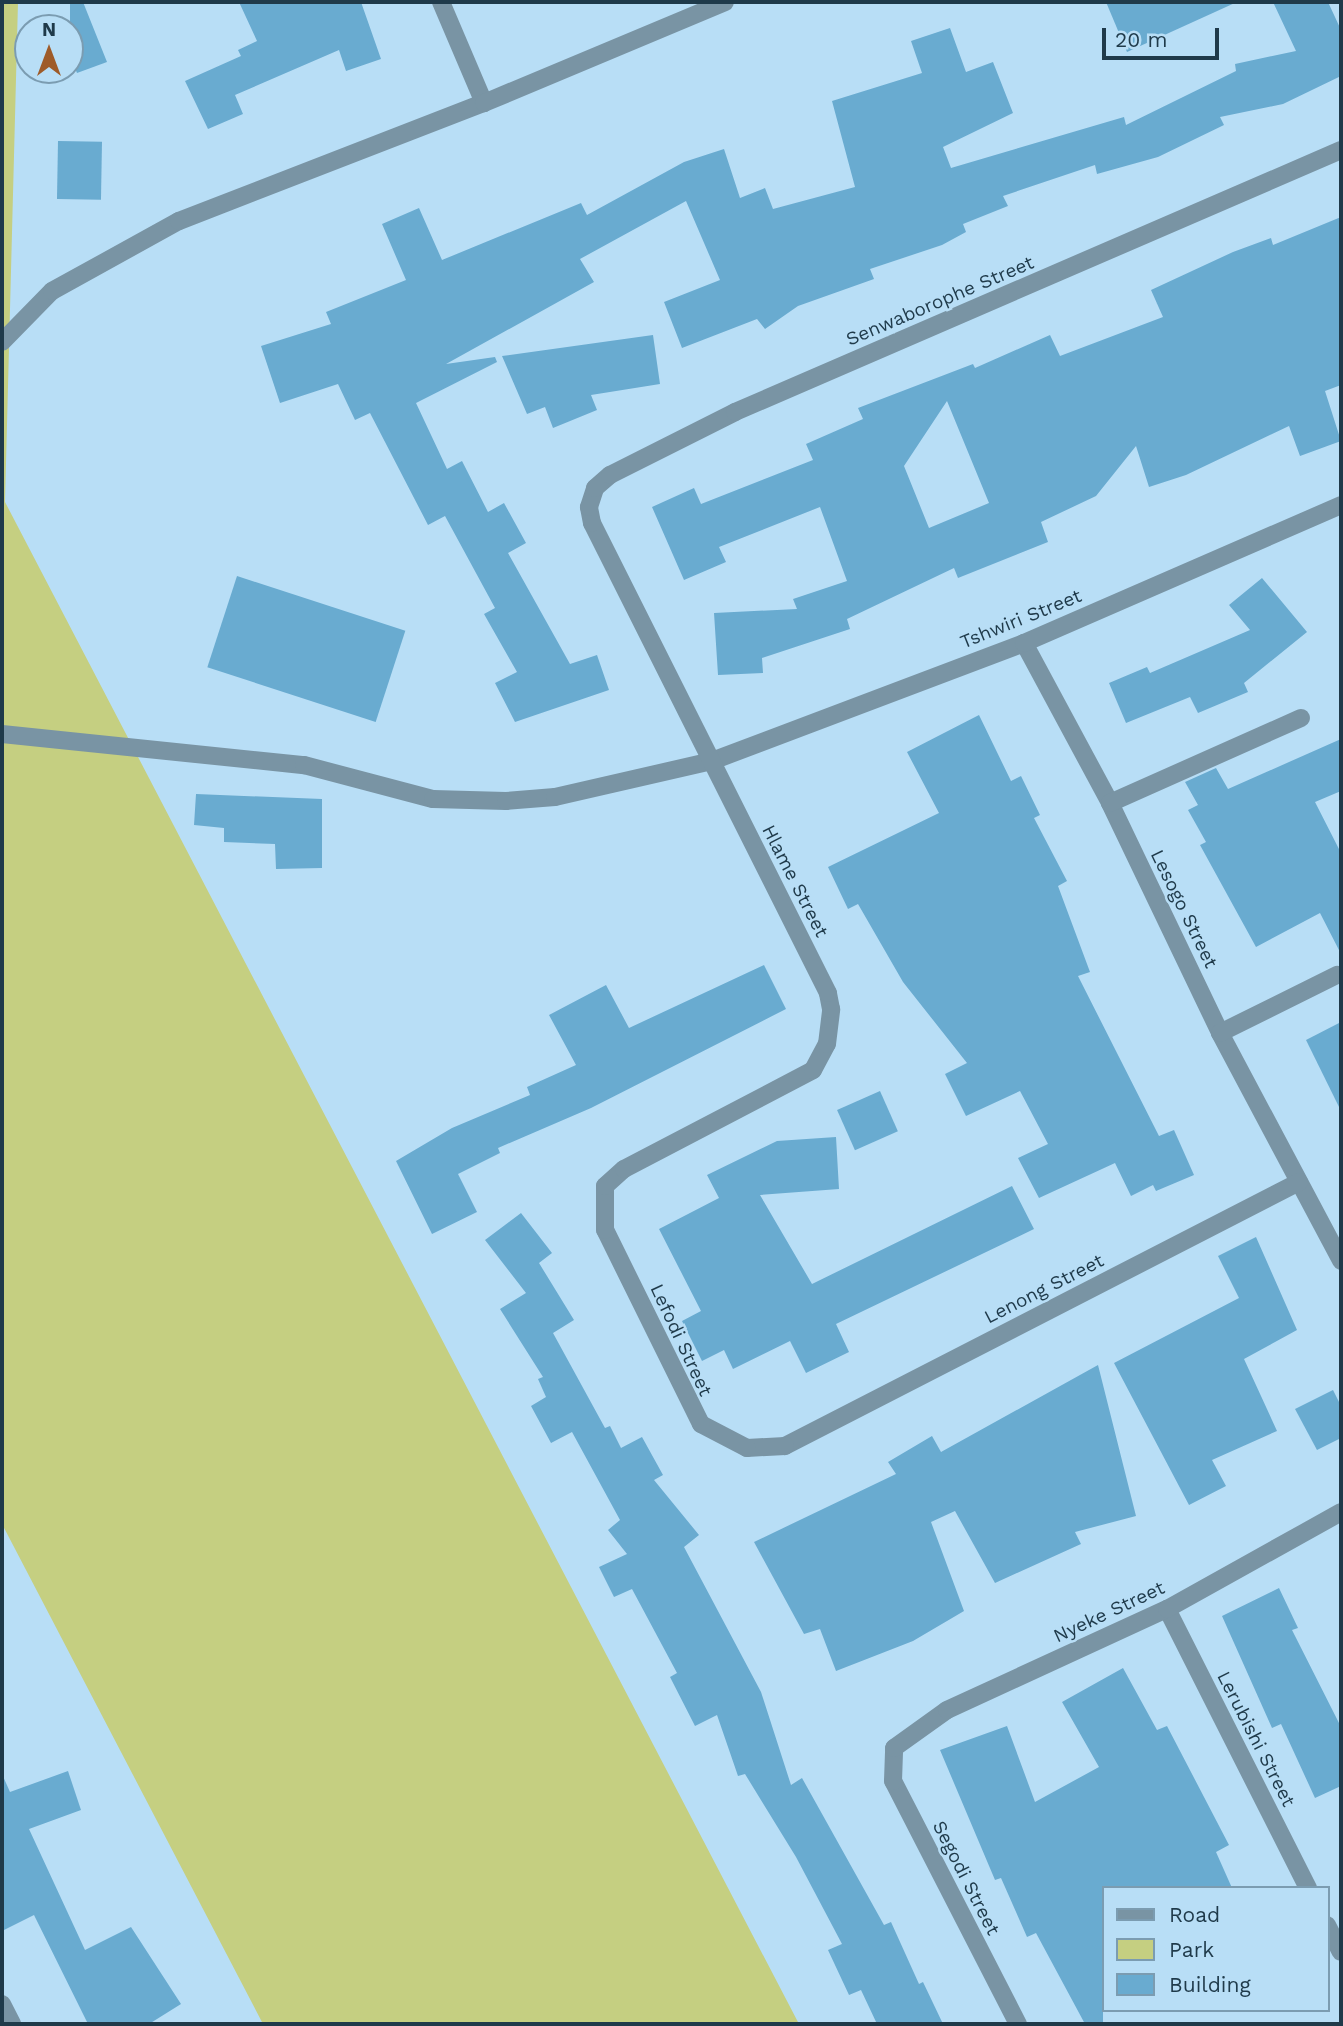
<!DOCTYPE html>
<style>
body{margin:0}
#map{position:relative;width:1343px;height:2026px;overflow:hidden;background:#b8def6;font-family:"Work Sans",sans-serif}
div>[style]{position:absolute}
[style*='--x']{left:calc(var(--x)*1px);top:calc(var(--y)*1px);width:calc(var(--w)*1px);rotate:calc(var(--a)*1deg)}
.green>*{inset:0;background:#c5cf81}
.building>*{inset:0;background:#69abd0;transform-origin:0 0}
.minor>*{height:18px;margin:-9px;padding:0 9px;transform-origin:9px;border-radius:9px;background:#7994a4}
span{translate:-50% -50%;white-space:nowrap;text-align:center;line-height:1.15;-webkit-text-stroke:5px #b8def6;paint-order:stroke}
.street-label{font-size:19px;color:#1f3a4a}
.frame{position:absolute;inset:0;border:4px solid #1f3a4a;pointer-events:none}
.legend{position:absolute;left:1102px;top:1886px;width:228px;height:126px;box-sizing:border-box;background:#b8def6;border:2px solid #7b9cb1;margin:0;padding:9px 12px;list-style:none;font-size:21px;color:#1f3a4a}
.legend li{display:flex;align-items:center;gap:14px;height:35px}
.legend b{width:35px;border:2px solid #7b9cb1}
.north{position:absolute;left:14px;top:14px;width:70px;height:70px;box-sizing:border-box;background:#b8def6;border:2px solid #7b9cb1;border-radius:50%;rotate:0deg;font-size:19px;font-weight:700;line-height:28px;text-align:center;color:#1f3a4a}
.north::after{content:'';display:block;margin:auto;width:24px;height:32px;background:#9e5b29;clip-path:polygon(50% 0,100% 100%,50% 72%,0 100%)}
.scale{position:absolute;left:1102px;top:28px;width:117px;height:32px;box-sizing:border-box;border:4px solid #1f3a4a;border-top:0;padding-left:9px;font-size:21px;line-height:24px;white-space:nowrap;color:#1f3a4a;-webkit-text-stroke:5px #b8def6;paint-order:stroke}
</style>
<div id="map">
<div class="green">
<i style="clip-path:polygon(2px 2px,18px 2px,5px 502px,799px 2024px,263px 2024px,2px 1524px)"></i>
</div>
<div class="building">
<i style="clip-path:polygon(70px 2px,83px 2px,107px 62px,77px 73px,70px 57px)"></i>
<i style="clip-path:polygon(239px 2px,361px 2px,381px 59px,346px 71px,339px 50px,235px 95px,243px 114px,208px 129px,185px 81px,241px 56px,238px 50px,257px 41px)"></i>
<i style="clip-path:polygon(1106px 2px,1237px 2px,1127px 52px)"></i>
<i style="clip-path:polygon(1273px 2px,1328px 2px,1341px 30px,1341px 76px,1283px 104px,1220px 117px,1224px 125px,1158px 157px,1097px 174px,1095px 165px,1003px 196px,1008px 206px,963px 224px,966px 232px,942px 245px,870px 269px,874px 279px,798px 306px,765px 329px,757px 319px,682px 348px,664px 302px,720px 280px,686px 201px,580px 259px,594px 282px,446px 364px,495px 357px,497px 362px,416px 403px,447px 469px,462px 461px,488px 512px,504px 503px,526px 543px,508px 553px,570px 664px,597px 655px,609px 690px,515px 722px,495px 683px,517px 672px,484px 614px,495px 608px,445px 516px,428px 525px,370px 413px,355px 420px,338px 384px,280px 403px,261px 346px,331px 324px,326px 312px,406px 280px,382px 224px,419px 208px,442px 260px,581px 203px,587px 215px,684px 162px,724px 149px,740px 198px,765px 188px,773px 209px,855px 187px,832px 101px,922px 73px,911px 41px,950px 28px,966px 72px,993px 62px,1013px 113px,943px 147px,951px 168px,1124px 117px,1126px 125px,1236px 71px,1235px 64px,1296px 51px)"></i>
<i style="left:58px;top:141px;width:44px;height:58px;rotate:1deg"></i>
<i style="clip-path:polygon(evenodd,1341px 217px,1341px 385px,1325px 391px,1341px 441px,1300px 456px,1289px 426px,1186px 475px,1149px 487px,1136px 446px,1096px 496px,1041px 522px,1048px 542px,958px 578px,954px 568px,847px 619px,850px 629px,762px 658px,763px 673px,718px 675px,714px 613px,797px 609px,793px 599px,847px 581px,820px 507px,719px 547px,726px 562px,684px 580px,652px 507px,694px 488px,701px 504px,813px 460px,806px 444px,863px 419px,858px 408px,973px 364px,975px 368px,1050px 335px,1060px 356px,1163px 317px,1151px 290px,1233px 252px,1271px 238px,1273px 245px,1341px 217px,947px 401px,989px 503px,929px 528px,904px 466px,947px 401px)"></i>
<i style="clip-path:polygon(653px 335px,660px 384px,591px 395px,597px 410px,553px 428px,545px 407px,527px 414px,502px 356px)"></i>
<i style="left:237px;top:576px;width:177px;height:96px;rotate:18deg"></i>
<i style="clip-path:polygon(1262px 578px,1307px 632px,1244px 683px,1248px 692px,1198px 713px,1190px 697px,1126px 723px,1109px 683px,1147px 667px,1150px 673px,1250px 630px,1229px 605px)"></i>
<i style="clip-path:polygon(979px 715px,1011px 781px,1021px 776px,1040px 815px,1034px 818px,1067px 881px,1058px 886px,1090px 972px,1078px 976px,1159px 1136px,1174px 1130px,1194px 1175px,1156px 1191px,1153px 1185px,1131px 1196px,1115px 1163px,1039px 1198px,1018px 1158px,1048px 1144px,1020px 1091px,966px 1116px,945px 1074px,967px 1063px,903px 982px,858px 904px,848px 909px,828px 867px,939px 813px,907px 752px)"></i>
<i style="clip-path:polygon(1341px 739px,1341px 791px,1315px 802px,1341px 853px,1341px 954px,1320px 913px,1256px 947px,1200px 845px,1206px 842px,1188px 810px,1198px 805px,1185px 782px,1216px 768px,1228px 789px)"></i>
<i style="clip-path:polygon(196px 794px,322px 799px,322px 868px,276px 869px,275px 844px,224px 842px,224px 828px,194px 825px)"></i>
<i style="clip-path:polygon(764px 965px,786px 1009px,591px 1108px,498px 1148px,500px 1153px,458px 1174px,477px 1212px,432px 1234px,396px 1161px,452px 1128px,530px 1095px,527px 1087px,576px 1065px,549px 1015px,606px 985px,629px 1028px)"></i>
<i style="clip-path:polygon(1341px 1022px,1341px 1111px,1306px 1040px)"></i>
<i style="left:880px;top:1091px;width:44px;height:47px;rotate:66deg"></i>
<i style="clip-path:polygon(836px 1137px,839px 1189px,760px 1195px,812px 1284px,1012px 1186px,1034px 1229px,836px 1324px,849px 1352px,806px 1373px,790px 1341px,733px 1369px,724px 1350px,702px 1361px,682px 1321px,701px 1311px,659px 1229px,719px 1198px,707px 1175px,777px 1141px)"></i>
<i style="clip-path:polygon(521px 1213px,552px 1253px,539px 1263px,574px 1320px,553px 1333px,605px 1428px,610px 1426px,621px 1448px,642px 1437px,663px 1475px,654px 1480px,699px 1535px,684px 1547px,761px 1692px,791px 1785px,802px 1778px,884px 1925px,891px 1922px,919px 1984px,923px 1982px,943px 2024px,877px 2024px,861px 1990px,849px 1995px,828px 1950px,842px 1944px,796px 1857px,745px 1774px,738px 1776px,717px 1715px,695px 1726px,670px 1677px,677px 1673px,632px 1589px,614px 1597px,599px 1567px,627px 1554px,608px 1530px,620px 1520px,572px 1432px,551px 1443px,531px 1406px,546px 1397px,538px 1379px,543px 1377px,500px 1309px,526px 1293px,485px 1240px)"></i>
<i style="clip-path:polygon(1256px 1237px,1297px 1330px,1244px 1359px,1277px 1431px,1212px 1460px,1226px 1486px,1189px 1505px,1114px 1363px,1239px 1298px,1218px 1256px)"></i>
<i style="clip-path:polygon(1098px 1365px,1136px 1516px,1075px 1532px,1081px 1544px,995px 1583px,955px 1511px,931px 1522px,964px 1611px,913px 1641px,836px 1671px,820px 1629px,804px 1634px,754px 1542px,896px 1474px,888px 1462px,932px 1436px,941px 1452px)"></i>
<i style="clip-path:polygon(1333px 1390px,1341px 1406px,1341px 1438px,1317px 1450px,1295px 1409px)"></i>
<i style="clip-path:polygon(1279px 1588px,1298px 1628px,1292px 1630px,1341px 1727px,1341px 1786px,1315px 1798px,1281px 1724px,1272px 1728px,1222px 1616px)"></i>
<i style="clip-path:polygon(1123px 1668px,1157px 1730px,1167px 1726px,1229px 1845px,1216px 1852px,1232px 1888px,1103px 1888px,1103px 2024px,1085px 2024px,1036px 1933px,1027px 1937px,1001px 1878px,995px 1880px,940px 1750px,1007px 1726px,1035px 1802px,1099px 1767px,1062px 1702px)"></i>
<i style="clip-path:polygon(68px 1771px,81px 1810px,29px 1829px,85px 1950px,131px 1927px,181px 2004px,149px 2024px,88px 2024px,34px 1915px,2px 1931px,2px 1774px,10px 1792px)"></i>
</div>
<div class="minor">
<i style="--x:441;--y:2;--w:110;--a:66.9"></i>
<i style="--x:2;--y:342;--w:71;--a:-45.6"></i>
<i style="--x:52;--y:291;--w:145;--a:-28.9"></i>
<i style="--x:179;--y:221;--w:327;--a:-21.2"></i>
<i style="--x:484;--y:103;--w:261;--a:-22.7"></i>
<i style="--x:1024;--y:643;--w:182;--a:61.7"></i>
<i style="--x:1110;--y:803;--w:255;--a:64.4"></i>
<i style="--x:1220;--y:1033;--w:258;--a:62"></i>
<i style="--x:2;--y:734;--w:304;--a:5.9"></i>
<i style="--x:304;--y:765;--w:133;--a:14.8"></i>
<i style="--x:433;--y:799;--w:73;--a:1.6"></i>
<i style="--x:506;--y:801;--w:49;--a:-4.7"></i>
<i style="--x:555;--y:797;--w:161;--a:-12.9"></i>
<i style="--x:712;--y:761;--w:334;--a:-20.7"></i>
<i style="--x:1024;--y:643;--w:346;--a:-23.5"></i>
<i style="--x:1110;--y:803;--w:209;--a:-24"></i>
<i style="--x:1220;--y:1033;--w:131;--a:-26.4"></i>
<i style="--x:1299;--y:1182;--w:578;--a:152.81"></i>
<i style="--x:785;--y:1446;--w:38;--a:177"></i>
<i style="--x:747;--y:1448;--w:52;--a:-152.4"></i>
<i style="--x:701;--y:1424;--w:216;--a:-116.3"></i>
<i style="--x:605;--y:1230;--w:44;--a:-90"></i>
<i style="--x:605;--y:1186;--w:25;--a:-42"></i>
<i style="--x:624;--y:1169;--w:213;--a:-27.6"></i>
<i style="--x:813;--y:1070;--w:30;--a:-62"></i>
<i style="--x:827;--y:1044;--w:35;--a:-83"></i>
<i style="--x:831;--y:1009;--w:16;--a:-101"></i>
<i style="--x:828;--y:993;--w:526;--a:-116.66"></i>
<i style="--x:592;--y:523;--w:16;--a:-101"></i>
<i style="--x:589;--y:507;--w:20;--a:-72"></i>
<i style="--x:595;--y:488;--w:20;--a:-41"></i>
<i style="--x:610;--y:475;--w:140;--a:-26.7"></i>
<i style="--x:735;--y:412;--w:660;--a:-23.38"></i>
<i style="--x:1167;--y:1609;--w:313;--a:63.2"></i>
<i style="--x:1327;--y:1925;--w:30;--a:63"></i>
<i style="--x:2;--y:2004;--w:22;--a:63"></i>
<i style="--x:1018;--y:2024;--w:273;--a:-117.2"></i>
<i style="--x:893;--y:1781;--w:33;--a:-88"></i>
<i style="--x:894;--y:1748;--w:65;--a:-35.6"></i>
<i style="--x:947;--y:1710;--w:242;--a:-24.7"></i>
<i style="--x:1167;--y:1609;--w:199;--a:-29.1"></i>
</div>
<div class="street-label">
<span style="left:940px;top:301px;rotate:-23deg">Senwaborophe Street</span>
<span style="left:1021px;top:619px;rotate:-22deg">Tshwiri Street</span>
<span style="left:795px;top:881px;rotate:63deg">Hlame Street</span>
<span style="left:1184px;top:909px;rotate:64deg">Lesogo Street</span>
<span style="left:1044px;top:1289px;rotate:-27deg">Lenong Street</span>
<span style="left:681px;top:1340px;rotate:65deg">Lefodi Street</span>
<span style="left:1109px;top:1612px;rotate:-25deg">Nyeke Street</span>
<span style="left:1256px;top:1739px;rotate:63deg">Lerubishi Street</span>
<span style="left:966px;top:1878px;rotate:63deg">Segodi Street</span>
</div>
<div class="frame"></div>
<ul class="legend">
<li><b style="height:9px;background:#7994a4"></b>Road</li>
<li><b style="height:19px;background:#c5cf81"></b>Park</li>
<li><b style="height:19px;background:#69abd0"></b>Building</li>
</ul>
<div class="north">N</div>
<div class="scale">20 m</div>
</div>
